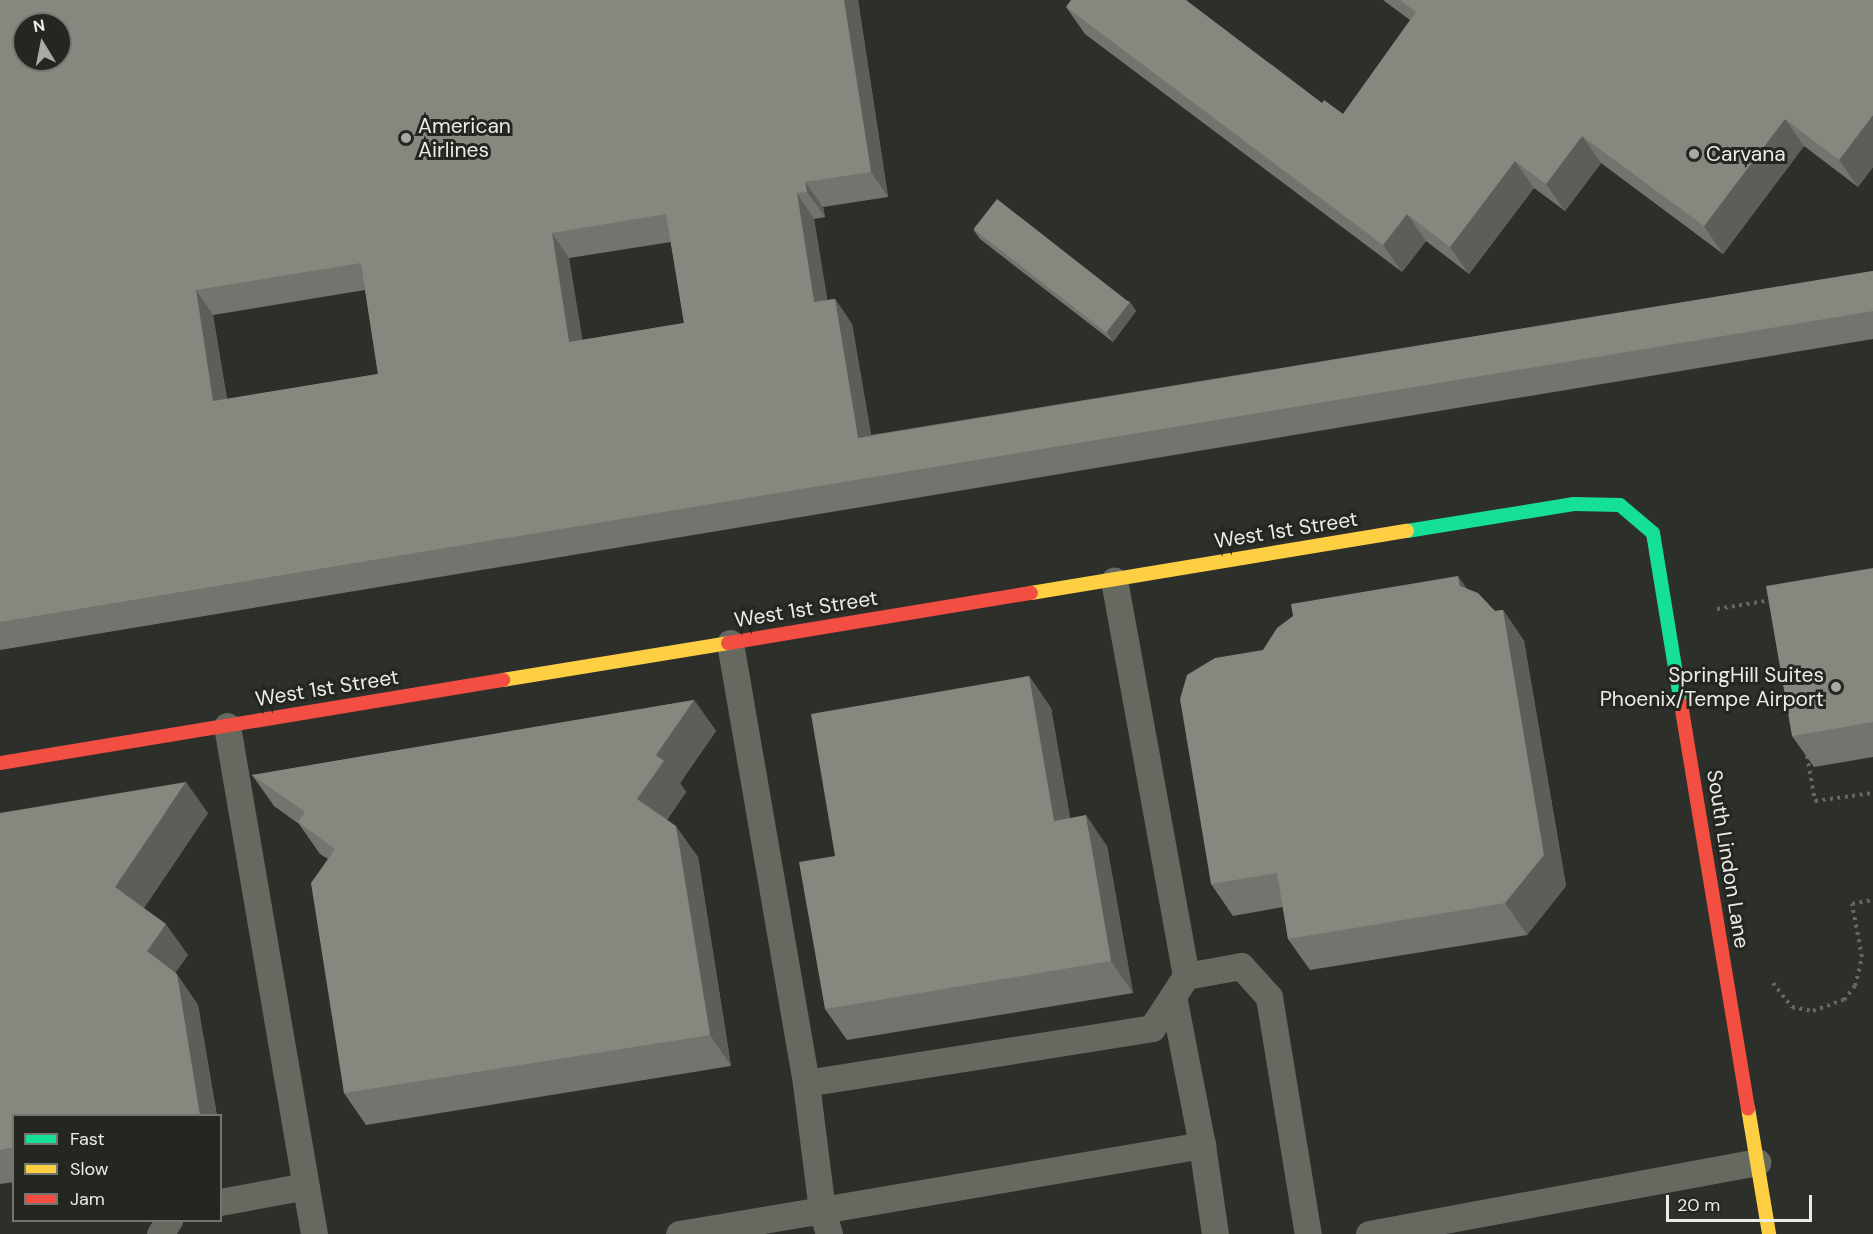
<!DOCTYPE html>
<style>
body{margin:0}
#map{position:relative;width:1873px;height:1234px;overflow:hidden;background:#2d2f2b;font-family:"DM Sans",sans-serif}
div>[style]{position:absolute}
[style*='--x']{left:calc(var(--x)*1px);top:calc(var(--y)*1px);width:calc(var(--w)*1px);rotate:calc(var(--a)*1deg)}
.path>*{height:4px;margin-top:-2px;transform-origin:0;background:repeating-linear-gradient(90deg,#656861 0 3px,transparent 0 7.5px)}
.lane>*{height:27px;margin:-13.5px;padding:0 13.5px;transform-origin:13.5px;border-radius:13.5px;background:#65695f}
.fast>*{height:14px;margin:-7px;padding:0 7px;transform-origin:7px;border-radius:7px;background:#16e098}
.slow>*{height:14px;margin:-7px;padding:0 7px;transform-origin:7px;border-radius:7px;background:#ffcf43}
.jam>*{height:14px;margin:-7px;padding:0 7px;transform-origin:7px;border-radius:7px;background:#f24e42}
.wall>*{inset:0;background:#72756d}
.shaded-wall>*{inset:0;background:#5c5f59}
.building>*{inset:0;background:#84887f;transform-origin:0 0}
.dots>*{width:16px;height:16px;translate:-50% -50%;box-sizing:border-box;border:3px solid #242620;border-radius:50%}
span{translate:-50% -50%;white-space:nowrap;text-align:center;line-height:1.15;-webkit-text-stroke:6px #242620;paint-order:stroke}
.poi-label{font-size:21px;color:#eaece7}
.left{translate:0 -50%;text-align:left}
.right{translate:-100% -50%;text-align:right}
.street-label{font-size:21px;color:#eaece7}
.legend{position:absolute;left:12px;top:1114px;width:210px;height:108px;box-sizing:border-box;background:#242620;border:2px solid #737570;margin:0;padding:8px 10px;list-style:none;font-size:18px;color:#eaece7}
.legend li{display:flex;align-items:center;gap:12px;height:30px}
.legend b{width:30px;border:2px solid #737570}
.north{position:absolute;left:12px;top:12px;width:60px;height:60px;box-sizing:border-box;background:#242620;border:2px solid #737570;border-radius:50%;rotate:350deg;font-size:16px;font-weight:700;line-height:24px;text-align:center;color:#eaece7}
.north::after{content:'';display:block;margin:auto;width:21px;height:27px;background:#a8aaa5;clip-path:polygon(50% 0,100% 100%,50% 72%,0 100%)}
.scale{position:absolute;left:1666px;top:1195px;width:146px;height:27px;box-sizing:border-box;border:3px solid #eaece7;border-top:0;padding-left:8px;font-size:18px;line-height:21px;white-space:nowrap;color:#eaece7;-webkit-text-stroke:4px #242620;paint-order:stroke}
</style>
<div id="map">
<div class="path">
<i style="--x:1717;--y:609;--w:55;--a:-9.5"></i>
<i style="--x:1807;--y:756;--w:46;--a:79.9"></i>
<i style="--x:1815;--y:801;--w:59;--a:-7.9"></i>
<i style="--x:1773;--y:983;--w:31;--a:52"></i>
<i style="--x:1792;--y:1007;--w:21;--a:11"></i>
<i style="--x:1813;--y:1011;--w:33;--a:-20"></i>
<i style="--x:1844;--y:1000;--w:18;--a:-52"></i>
<i style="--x:1855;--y:986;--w:30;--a:-76"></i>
<i style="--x:1862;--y:957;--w:54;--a:-100.7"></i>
<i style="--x:1852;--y:904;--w:21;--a:-11"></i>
</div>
<div class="lane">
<i style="--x:730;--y:643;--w:447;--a:80.2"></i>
<i style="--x:806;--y:1083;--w:350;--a:-9"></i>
<i style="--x:1152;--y:1028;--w:62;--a:-56.8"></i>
<i style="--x:1186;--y:976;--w:402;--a:-100.3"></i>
<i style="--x:227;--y:726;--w:515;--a:80.28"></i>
<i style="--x:1186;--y:976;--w:56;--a:-10.3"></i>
<i style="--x:1241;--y:966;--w:42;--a:47.9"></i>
<i style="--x:1269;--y:997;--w:240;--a:80.7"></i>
<i style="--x:1202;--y:1145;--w:90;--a:81.7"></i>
<i style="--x:220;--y:1202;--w:87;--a:-10.5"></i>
<i style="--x:160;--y:1234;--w:17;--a:-57"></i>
<i style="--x:679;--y:1234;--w:145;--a:-9.5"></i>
<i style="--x:822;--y:1210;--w:128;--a:-97.2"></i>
<i style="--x:829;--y:1234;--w:25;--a:-106"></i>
<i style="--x:822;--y:1210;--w:386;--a:-9.7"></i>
<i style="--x:1202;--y:1145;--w:152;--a:-101"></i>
<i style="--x:1369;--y:1234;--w:395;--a:-10.5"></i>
</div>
<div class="fast">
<i style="--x:1407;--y:531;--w:169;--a:-9.2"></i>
<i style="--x:1574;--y:504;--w:46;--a:1.2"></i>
<i style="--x:1620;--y:505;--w:43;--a:40.3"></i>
<i style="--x:1653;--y:533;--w:173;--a:80.7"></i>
</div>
<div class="slow">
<i style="--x:1031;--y:593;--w:381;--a:-9.4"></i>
<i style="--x:503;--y:680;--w:228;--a:-9.3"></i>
<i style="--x:1748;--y:1108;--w:128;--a:80.5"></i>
</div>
<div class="jam">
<i style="--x:728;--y:643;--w:307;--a:-9.4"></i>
<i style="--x:1681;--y:704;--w:410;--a:80.6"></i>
<i style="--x:0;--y:763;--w:510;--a:-9.37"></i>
</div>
<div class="wall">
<i style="clip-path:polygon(evenodd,0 0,858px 0,888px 197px,823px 207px,825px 217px,814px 219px,827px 300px,835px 299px,852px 324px,871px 435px,1873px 271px,1873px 339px,0 650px,0 0,671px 242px,684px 323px,582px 340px,569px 258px,671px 242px,0 0,365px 290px,378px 374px,227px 399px,213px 315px,365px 290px)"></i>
<i style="clip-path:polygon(1383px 0,1873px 0,1873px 167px,1858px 187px,1804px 146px,1723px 254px,1601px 163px,1565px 211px,1534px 188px,1469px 274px,1426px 241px,1402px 272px,1085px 34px,1066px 7px,1322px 103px,1343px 114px,1410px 20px)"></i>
<i style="clip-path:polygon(973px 229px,1130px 302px,1136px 311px,1113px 342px,980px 239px)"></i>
<i style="clip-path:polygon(1873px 568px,1873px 757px,1814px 767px,1792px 736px)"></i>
<i style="clip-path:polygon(1467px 589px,1495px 611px,1503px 610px,1524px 641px,1566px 886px,1527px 935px,1310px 970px,1288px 939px,1283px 907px,1233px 916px,1211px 884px,1263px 650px)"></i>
<i style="clip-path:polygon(1029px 676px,1051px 708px,1070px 818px,1107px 846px,1133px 993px,847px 1040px,825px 1009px,835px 856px)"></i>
<i style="clip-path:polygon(694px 700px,716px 731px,680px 783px,686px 792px,667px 820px,698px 857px,731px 1066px,366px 1125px,344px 1093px,328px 859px,320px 854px,299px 824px,274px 806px,252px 775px)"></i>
<i style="clip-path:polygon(0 813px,208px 813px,144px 908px,188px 955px,175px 973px,198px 1005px,217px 1116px,14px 1116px,14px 1182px,0 1184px)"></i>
</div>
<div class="shaded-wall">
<i style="clip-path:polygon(844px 0,858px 0,888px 197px,871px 172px)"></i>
<i style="clip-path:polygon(1873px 115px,1873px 167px,1858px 187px,1839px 160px)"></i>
<i style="clip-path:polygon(1785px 119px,1804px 146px,1723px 254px,1704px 226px)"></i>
<i style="clip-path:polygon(1582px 136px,1601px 163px,1565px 211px,1546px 184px)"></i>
<i style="clip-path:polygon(1515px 161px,1534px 188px,1469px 274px,1450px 247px)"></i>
<i style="clip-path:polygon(805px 182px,823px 207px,825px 217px,807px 192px)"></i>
<i style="clip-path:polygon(797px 193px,814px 219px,832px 327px,814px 302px)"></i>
<i style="clip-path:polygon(1407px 214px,1426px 241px,1402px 272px,1383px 245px)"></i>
<i style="clip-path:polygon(552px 233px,569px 258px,587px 367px,569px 342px)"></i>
<i style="clip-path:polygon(196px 290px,213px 315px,231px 426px,213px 401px)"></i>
<i style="clip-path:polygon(835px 299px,852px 324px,876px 463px,858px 438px)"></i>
<i style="clip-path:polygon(1130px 302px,1136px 311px,1113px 342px,1107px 332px)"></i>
<i style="clip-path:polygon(1458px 576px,1480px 607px,1460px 586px)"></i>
<i style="clip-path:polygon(1503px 610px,1524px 641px,1566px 886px,1527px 935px,1505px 903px)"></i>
<i style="clip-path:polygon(1029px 676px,1051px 708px,1076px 852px,1054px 821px)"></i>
<i style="clip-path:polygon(694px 700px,716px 731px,680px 783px,686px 792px,659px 831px,637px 799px,656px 755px)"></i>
<i style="clip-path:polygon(186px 782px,208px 813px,137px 918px,115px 887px)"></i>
<i style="clip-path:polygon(1086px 815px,1107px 846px,1133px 993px,1111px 961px)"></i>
<i style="clip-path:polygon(676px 826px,698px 857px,731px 1066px,710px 1035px)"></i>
<i style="clip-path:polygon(166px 924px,188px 955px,168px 982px,147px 951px)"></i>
<i style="clip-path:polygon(177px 974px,198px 1005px,217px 1116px,200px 1116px)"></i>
</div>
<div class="building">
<i style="clip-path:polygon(evenodd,0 0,844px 0,871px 172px,805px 182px,807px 192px,797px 193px,814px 302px,835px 299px,858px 438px,1873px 271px,1873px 311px,0 622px,0 0,24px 24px,60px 24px,60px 60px,24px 60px,24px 24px,0 0,666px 214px,684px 323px,569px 342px,552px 233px,666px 214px,0 0,361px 263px,378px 374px,213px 401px,196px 290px,361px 263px)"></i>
<i style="clip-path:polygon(1071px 0,1186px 0,1322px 103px,1324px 100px,1343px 114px,1416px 12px,1400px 0,1873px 0,1873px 115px,1839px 160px,1785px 119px,1704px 226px,1582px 136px,1546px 184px,1515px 161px,1450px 247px,1407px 214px,1383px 245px,1066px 7px)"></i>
<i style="left:997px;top:199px;width:168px;height:38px;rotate:38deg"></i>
<i style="clip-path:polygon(1873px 568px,1873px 722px,1792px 736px,1766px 586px)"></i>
<i style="clip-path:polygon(1458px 576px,1460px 586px,1478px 593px,1495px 611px,1503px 610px,1544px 855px,1505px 903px,1288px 939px,1277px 873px,1211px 884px,1180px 699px,1187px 675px,1215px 658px,1263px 650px,1277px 628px,1293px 616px,1291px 604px)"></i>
<i style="clip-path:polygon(1029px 676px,1054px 821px,1086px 815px,1111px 961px,825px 1009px,799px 862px,835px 856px,811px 714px)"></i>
<i style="clip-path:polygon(694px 700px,656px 755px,664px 761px,637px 799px,676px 826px,710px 1035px,344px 1093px,311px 883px,335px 849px,298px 822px,305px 812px,252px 775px)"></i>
<i style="clip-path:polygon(186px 782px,115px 887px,166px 924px,147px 951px,177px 974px,200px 1116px,14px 1116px,14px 1147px,0 1150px,0 813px)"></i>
</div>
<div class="dots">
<i style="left:406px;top:138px;background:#a8aaa5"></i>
<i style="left:1694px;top:154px;background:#a8aaa5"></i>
<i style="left:1836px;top:687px;background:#a8aaa5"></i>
</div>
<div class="poi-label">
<span class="left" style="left:418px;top:138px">American<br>Airlines</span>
<span class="left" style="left:1706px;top:154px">Carvana</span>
<span class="right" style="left:1824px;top:687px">SpringHill Suites<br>Phoenix/Tempe Airport</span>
</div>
<div class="street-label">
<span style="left:1286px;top:530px;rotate:-9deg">West 1st Street</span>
<span style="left:806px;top:609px;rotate:-9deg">West 1st Street</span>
<span style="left:327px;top:688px;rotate:-9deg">West 1st Street</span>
<span style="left:1728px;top:859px;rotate:81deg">South Lindon Lane</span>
</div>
<ul class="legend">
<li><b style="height:8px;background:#16e098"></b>Fast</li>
<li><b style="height:8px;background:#ffcf43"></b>Slow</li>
<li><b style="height:8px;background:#f24e42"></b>Jam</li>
</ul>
<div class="north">N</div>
<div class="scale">20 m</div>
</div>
